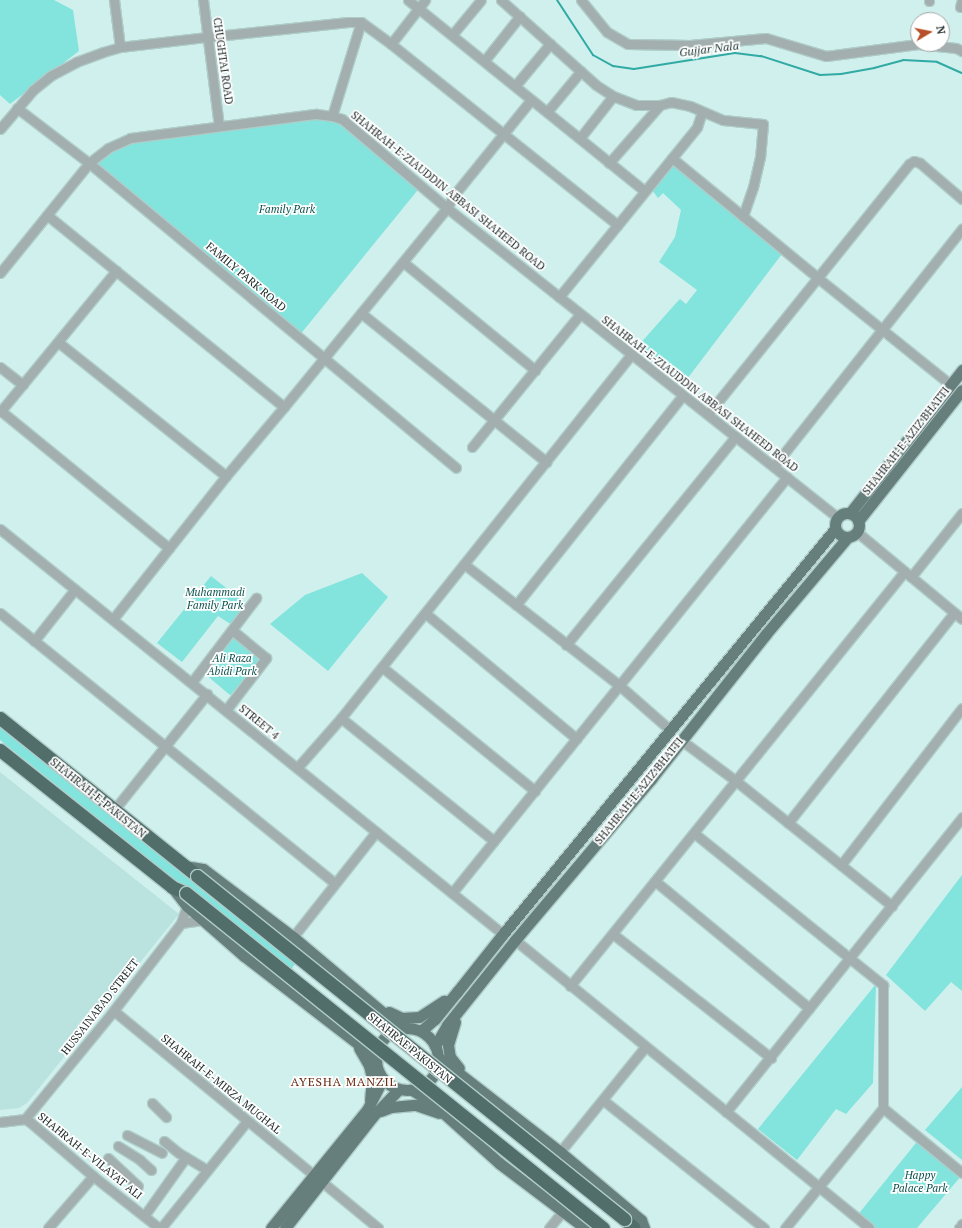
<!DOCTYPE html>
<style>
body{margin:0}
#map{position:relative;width:962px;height:1228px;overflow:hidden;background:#d0f0ed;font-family:"PT Serif",serif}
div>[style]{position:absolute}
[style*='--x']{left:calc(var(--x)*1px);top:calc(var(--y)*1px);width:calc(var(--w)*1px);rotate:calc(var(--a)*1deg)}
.built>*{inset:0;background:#bae3df}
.green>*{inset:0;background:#82e4dd;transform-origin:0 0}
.stream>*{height:2px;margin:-1px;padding:0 1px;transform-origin:1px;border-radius:1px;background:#31aaa4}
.roads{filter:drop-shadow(1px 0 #afccc9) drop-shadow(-1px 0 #afccc9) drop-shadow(0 1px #afccc9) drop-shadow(0 -1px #afccc9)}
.minor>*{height:9px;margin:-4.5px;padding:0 4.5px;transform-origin:4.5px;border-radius:4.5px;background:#a2afae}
.major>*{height:11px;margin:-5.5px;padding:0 5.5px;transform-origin:5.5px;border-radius:5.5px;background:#667f7d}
.major>.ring{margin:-5.5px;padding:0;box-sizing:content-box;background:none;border:11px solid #667f7d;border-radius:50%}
.highway>*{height:13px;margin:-6.5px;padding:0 6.5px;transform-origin:6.5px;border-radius:6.5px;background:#516e6b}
.bridges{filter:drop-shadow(1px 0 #afccc9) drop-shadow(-1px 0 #afccc9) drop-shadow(0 1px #afccc9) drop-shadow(0 -1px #afccc9)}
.highway-bridge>*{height:13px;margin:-6.5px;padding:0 6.5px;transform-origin:6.5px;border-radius:6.5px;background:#516e6b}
span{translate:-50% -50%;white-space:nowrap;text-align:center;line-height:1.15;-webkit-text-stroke:3.5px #fff;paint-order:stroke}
.street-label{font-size:11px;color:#1b2726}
.park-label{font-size:11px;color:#0d524e;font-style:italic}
.water-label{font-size:12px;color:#203a38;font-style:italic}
.neighbourhood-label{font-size:12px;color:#67260e;letter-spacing:1px}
.north{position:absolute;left:910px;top:12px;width:40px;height:40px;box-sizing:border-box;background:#fff;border:1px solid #a4a9a8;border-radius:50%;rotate:80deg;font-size:11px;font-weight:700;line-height:16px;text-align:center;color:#1b2726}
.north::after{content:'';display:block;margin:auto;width:14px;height:18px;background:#b7502a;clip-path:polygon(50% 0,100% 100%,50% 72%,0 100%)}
</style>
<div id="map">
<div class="built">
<i style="clip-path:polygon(0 772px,179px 914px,27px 1103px,19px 1108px,0 1110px)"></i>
</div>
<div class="green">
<i style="clip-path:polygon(0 0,54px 0,73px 10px,79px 51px,10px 104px,0 95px)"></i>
<i style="clip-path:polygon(332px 116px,421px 186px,299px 336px,89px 163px,130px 138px)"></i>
<i style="clip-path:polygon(674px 165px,782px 254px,684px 383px,638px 346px,677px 302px,680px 299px,686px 304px,697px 290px,659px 262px,675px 237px,681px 210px,663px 193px,658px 198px,652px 190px)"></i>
<i style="clip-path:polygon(362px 573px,388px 597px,328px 671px,270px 624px,305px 595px)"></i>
<i style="clip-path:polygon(211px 576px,248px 605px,232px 625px,218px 616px,182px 662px,157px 643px)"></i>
<i style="left:232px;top:634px;width:38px;height:48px;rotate:40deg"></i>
<i style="clip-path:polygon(0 724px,208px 895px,295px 964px,291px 970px,190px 892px,0 740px)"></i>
<i style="clip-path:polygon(962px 875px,962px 991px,951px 982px,925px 1011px,886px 975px)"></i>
<i style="clip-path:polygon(876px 984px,873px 1083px,846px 1114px,836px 1109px,797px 1160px,758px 1129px)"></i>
<i style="clip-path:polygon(962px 1087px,962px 1160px,925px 1130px)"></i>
<i style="clip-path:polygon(920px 1138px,962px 1175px,917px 1228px,869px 1228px,856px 1217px)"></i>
</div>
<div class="stream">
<i style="--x:557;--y:0;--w:66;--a:56.8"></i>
<i style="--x:593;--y:55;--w:23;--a:29"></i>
<i style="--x:613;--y:66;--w:21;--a:8"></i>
<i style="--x:634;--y:69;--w:102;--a:-9"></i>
<i style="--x:735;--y:53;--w:26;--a:7"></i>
<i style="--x:761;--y:56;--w:62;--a:17.9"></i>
<i style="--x:820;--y:75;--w:21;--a:-3"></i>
<i style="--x:841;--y:74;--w:34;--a:-10"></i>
<i style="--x:874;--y:68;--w:30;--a:-15"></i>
<i style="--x:903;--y:60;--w:34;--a:3"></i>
<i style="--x:937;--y:62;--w:27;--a:24"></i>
</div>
<div class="roads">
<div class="minor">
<i style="--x:114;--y:0;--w:47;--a:82.7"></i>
<i style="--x:203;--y:0;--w:127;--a:82.8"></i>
<i style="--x:408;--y:0;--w:304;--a:38.9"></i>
<i style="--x:501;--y:0;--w:127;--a:41.8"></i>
<i style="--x:596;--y:85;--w:20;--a:33"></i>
<i style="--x:613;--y:96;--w:25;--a:21"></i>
<i style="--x:636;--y:105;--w:24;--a:0"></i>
<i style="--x:660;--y:105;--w:11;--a:-15"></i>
<i style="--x:671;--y:102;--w:19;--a:12"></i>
<i style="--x:690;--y:106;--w:36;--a:23"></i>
<i style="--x:723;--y:120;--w:40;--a:5.7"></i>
<i style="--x:763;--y:124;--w:33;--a:95"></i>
<i style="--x:760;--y:157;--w:31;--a:103"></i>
<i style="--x:753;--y:187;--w:31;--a:109"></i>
<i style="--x:581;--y:0;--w:41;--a:50.9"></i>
<i style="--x:607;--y:32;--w:24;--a:30"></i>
<i style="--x:628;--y:44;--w:62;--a:0.9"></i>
<i style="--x:690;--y:45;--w:76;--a:-5.3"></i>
<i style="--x:766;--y:38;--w:63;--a:16.7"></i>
<i style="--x:826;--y:56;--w:93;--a:-7.4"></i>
<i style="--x:918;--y:44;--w:38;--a:6"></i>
<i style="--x:956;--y:48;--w:7;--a:27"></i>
<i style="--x:929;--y:1;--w:1;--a:-90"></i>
<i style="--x:960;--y:7;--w:7;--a:-74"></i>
<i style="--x:452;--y:35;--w:45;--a:-50.4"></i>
<i style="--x:391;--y:44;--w:56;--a:-52.3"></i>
<i style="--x:485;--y:60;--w:56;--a:-51.5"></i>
<i style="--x:515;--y:86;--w:55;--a:-50.2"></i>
<i style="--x:17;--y:108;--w:91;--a:37.4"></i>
<i style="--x:89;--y:163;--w:477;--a:39.7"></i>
<i style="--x:547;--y:112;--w:53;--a:-50.3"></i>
<i style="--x:332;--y:116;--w:98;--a:-72.9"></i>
<i style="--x:0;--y:129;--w:51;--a:-49.8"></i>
<i style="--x:33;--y:90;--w:22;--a:-39"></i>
<i style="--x:50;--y:76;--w:30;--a:-28"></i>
<i style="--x:76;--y:62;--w:29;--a:-20"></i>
<i style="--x:103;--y:52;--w:18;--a:-16"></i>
<i style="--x:120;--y:47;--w:88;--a:-6.6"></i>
<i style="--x:207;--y:37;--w:142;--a:-6.1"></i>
<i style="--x:348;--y:22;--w:13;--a:0"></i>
<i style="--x:361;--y:22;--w:37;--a:36"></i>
<i style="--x:391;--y:44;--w:290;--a:38.6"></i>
<i style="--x:580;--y:138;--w:53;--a:-51.8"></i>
<i style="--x:672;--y:158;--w:189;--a:39.4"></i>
<i style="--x:818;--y:278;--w:169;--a:38.8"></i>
<i style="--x:609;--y:163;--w:77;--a:-48.7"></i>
<i style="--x:47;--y:215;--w:305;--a:39"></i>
<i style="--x:403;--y:262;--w:171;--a:39.3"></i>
<i style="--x:0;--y:273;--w:141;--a:-51"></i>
<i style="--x:89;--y:163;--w:24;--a:-38"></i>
<i style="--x:108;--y:148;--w:24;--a:-24"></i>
<i style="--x:130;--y:138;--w:188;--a:-7.4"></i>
<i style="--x:316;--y:114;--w:16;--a:7"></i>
<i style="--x:332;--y:116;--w:10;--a:17"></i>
<i style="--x:342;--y:119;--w:138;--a:40.3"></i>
<i style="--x:447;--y:208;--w:498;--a:38.4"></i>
<i style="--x:559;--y:297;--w:219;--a:-50.9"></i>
<i style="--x:697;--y:127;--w:16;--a:-72"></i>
<i style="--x:361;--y:313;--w:238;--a:38.8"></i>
<i style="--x:58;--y:342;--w:215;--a:38.6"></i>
<i style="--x:0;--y:367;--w:29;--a:38"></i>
<i style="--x:1;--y:411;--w:217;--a:39.2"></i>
<i style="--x:0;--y:412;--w:183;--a:-50.6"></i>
<i style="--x:708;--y:414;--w:321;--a:-51.2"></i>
<i style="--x:909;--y:164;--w:6;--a:-31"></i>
<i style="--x:914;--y:161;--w:6;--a:18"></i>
<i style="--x:920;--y:163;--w:55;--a:40.6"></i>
<i style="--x:472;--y:447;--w:171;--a:-50.9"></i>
<i style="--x:774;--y:466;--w:303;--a:-51.6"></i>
<i style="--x:0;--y:529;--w:646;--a:38.84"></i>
<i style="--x:857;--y:532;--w:136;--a:39.6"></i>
<i style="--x:464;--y:564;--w:198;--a:38"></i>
<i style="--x:620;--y:686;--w:67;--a:41.3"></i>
<i style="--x:911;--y:577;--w:82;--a:-51.4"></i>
<i style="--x:516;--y:605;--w:267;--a:-51.5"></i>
<i style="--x:0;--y:613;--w:430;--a:38.9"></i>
<i style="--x:425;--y:613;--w:197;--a:39.7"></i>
<i style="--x:113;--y:619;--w:182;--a:-51.7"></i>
<i style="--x:226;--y:476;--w:90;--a:-50"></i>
<i style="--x:284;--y:407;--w:257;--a:-50.7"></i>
<i style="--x:447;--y:208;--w:15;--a:-62"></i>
<i style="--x:454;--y:195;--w:122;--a:-51"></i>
<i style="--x:34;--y:641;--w:66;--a:-51.7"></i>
<i style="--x:566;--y:645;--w:269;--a:-50.9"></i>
<i style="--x:382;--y:667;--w:197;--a:39"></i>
<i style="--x:192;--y:682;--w:106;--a:-52.7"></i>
<i style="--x:226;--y:710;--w:66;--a:-52.4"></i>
<i style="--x:266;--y:658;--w:44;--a:-140.5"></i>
<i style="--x:341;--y:718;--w:196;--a:38.8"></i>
<i style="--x:681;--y:740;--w:69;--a:36.7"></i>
<i style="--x:736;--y:781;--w:200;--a:38.7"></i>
<i style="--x:297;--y:768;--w:67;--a:-48.7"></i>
<i style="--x:341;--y:718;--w:465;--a:-51.4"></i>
<i style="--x:114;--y:810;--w:149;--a:-51.3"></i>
<i style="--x:788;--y:823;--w:268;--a:-51.7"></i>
<i style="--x:694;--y:833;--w:243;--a:38.8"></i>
<i style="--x:883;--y:985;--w:123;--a:90"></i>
<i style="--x:883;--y:1108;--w:155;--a:129.2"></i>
<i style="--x:841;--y:865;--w:198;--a:-52.4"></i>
<i style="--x:655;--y:881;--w:200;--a:39.5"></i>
<i style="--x:452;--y:893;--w:534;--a:-51.16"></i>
<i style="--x:181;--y:923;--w:22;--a:-8"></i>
<i style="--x:613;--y:934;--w:201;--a:38.1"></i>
<i style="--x:293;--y:937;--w:134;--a:-51.7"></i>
<i style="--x:515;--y:940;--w:456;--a:39.1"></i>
<i style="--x:570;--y:986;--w:532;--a:-51.1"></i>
<i style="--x:114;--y:1011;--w:259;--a:39.4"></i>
<i style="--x:603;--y:1100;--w:206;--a:38.5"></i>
<i style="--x:152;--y:1103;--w:20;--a:45"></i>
<i style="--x:883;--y:1108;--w:102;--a:39.4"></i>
<i style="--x:726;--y:1112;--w:378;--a:-51.3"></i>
<i style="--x:25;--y:1119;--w:136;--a:-50.7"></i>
<i style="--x:111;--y:1014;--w:115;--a:-52.4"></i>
<i style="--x:181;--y:923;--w:18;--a:-71"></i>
<i style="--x:0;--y:1122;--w:25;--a:-7"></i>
<i style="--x:25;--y:1119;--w:6;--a:31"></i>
<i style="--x:30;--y:1122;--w:83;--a:40.6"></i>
<i style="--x:93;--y:1176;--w:84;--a:38.2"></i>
<i style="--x:127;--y:1135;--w:39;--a:27"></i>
<i style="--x:164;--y:1141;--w:19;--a:39"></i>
<i style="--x:179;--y:1153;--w:33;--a:31"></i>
<i style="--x:118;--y:1146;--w:26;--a:32"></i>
<i style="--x:140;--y:1160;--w:15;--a:42"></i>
<i style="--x:560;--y:1152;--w:135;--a:-51"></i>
<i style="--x:108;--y:1158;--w:41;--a:43"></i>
<i style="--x:321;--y:1181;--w:74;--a:39.5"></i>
<i style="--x:144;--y:1216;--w:72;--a:-54.6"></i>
<i style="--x:48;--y:1228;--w:69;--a:-49.1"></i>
<i style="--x:161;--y:1228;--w:137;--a:-51.2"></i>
<i style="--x:549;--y:1228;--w:22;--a:-51"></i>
<i style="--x:959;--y:1228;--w:5;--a:-53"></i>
</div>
<div class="major">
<i class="ring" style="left:835px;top:513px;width:13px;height:13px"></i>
<i style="--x:850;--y:513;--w:182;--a:-51.9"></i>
<i style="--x:858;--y:521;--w:167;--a:-51.6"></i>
<i style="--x:184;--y:866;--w:19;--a:9"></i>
<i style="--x:203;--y:869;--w:113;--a:37.1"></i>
<i style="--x:293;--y:937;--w:116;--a:40.1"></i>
<i style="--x:382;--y:1012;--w:27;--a:34"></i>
<i style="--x:172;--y:887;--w:24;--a:52"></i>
<i style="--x:187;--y:906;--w:76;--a:41.3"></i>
<i style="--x:244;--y:956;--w:165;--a:37.6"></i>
<i style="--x:389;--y:1012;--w:14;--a:25"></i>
<i style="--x:402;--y:1018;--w:17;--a:-3"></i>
<i style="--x:419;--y:1017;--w:30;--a:-33"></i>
<i style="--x:455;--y:1022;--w:24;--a:107"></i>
<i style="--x:448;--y:1045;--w:12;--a:81"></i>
<i style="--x:450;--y:1057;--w:14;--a:51"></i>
<i class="ring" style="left:376px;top:1028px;width:51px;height:51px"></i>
<i style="--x:421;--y:1031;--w:18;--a:-41"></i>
<i style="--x:435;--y:1019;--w:35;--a:-51"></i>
<i style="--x:457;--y:992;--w:74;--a:-51.6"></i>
<i style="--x:503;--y:934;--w:524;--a:-50.66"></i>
<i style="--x:435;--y:1046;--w:24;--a:-60"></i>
<i style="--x:447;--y:1025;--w:109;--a:-51.3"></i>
<i style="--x:515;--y:940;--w:211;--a:-49.8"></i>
<i style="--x:651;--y:779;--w:184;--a:-51.6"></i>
<i style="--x:765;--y:635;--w:127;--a:-49.8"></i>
<i style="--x:359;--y:1048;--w:20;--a:60"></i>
<i style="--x:369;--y:1065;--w:13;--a:77"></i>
<i style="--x:372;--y:1078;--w:22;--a:95"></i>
<i style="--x:438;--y:1057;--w:155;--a:37.9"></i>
<i style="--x:560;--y:1152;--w:106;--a:40"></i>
<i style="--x:641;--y:1220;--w:9;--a:69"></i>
<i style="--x:412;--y:1090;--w:21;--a:31"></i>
<i style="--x:430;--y:1101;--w:93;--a:41.9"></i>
<i style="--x:499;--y:1163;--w:108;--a:37.1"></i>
<i style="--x:381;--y:1111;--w:11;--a:-22"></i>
<i style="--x:391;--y:1107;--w:25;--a:-5"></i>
<i style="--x:416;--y:1105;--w:24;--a:19"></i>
<i style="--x:271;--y:1228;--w:152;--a:-50.9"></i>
<i style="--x:367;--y:1110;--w:35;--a:-63"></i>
<i style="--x:285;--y:1228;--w:142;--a:-51.8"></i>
<i style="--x:373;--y:1116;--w:37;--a:-46"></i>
</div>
<div class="highway">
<i style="--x:0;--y:718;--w:253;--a:38.7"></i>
<i style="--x:0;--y:750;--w:220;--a:38.5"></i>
<i style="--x:172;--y:887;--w:15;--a:23"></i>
<i style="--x:624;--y:1219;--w:13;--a:42"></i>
</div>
</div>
<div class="bridges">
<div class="highway-bridge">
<i style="--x:197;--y:876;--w:548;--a:38.77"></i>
<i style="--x:186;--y:893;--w:535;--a:38.78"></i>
</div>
</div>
<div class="street-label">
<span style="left:223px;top:61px;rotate:82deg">CHUGHTAI ROAD</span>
<span style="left:448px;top:191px;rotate:39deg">SHAHRAH-E-ZIAUDDIN ABBASI SHAHEED ROAD</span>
<span style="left:246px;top:277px;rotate:40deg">FAMILY PARK ROAD</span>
<span style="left:700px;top:394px;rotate:38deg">SHAHRAH-E-ZIAUDDIN ABBASI SHAHEED ROAD</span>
<span style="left:906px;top:441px;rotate:-52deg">SHAHRAH-E-AZIZ BHATTI</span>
<span style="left:259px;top:722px;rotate:39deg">STREET 4</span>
<span style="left:639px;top:791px;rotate:-51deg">SHAHRAH-E-AZIZ BHATTI</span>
<span style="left:98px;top:798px;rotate:39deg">SHAHRAH-E-PAKISTAN</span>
<span style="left:100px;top:1007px;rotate:-52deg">HUSSAINABAD STREET</span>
<span style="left:410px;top:1048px;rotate:39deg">SHAHRAE PAKISTAN</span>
<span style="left:221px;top:1084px;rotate:39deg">SHAHRAH-E-MIRZA MUGHAL</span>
<span style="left:90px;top:1156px;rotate:39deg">SHAHRAH-E-VILAYAT ALI</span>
</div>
<div class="park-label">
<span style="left:287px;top:209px">Family Park</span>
<span style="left:215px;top:599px">Muhammadi<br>Family Park</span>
<span style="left:232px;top:665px">Ali Raza<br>Abidi Park</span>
<span style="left:920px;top:1182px">Happy<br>Palace Park</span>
</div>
<div class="water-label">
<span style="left:709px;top:49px;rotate:-7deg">Gujjar Nala</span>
</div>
<div class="neighbourhood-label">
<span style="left:344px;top:1082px">AYESHA MANZIL</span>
</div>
<div class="north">N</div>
</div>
